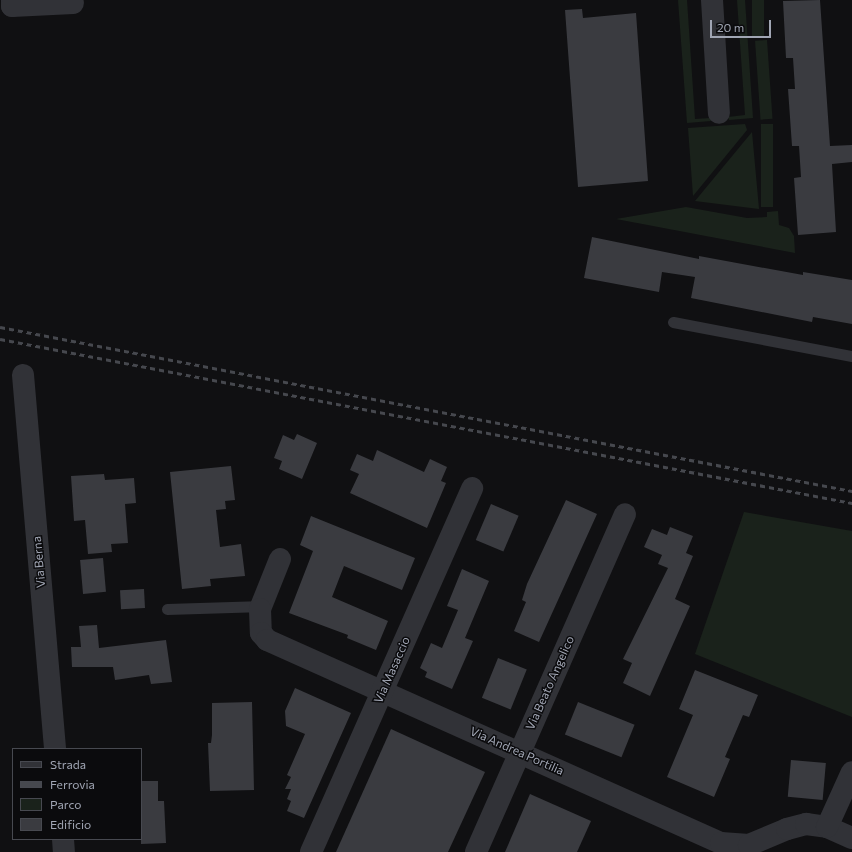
<!DOCTYPE html>
<style>
body{margin:0}
#map{position:relative;width:852px;height:852px;overflow:hidden;background:#101012;font-family:Commissioner,sans-serif}
div>[style]{position:absolute}
[style*='--x']{left:calc(var(--x)*1px);top:calc(var(--y)*1px);width:calc(var(--w)*1px);rotate:calc(var(--a)*1deg)}
.green>*{inset:0;background:#1a221b;transform-origin:0 0}
.building>*{inset:0;background:#3a3b40;transform-origin:0 0}
.service>*{height:11px;margin:-5.5px;padding:0 5.5px;transform-origin:5.5px;border-radius:5.5px;background:#313237}
.minor>*{height:22px;margin:-11px;padding:0 11px;transform-origin:11px;border-radius:11px;background:#313237}
.rail>*{height:3px;margin-top:-1.5px;transform-origin:0;background:repeating-linear-gradient(90deg,#46484e 0 5px,transparent 0 9px)}
span{translate:-50% -50%;white-space:nowrap;text-align:center;line-height:1.15;-webkit-text-stroke:3px #0b0b0d;paint-order:stroke}
.street-label{font-size:12px;color:#a1a6b4}
.legend{position:absolute;left:12px;top:748px;width:130px;height:92px;box-sizing:border-box;background:#0b0b0d;border:1px solid #474950;margin:0;padding:5px 7px;list-style:none;font-size:12px;color:#a1a6b4}
.legend li{display:flex;align-items:center;gap:8px;height:20px}
.legend b{width:20px;border:1px solid #474950}
.scale{position:absolute;left:710px;top:20px;width:61px;height:18px;box-sizing:border-box;border:2px solid #a1a6b4;border-top:0;padding-left:5px;font-size:12px;line-height:14px;white-space:nowrap;color:#a1a6b4;-webkit-text-stroke:3px #0b0b0d;paint-order:stroke}
</style>
<div id="map">
<div class="green">
<i style="clip-path:polygon(678px 0,687px 0,695px 119px,710px 118px,711px 121px,687px 123px)"></i>
<i style="clip-path:polygon(737px 0,745px 0,753px 118px,729px 120px,728px 117px,745px 115px)"></i>
<i style="left:752px;top:0;width:12px;height:36px"></i>
<i style="left:767px;top:40px;width:79px;height:12px;rotate:86deg"></i>
<i style="clip-path:polygon(745px 124px,747px 130px,693px 196px,688px 128px)"></i>
<i style="left:761px;top:124px;width:12px;height:83px"></i>
<i style="clip-path:polygon(752px 132px,759px 209px,695px 201px)"></i>
<i style="clip-path:polygon(686px 207px,747px 218px,767px 217px,767px 212px,778px 211px,779px 225px,789px 228px,794px 236px,795px 253px,616px 219px)"></i>
<i style="clip-path:polygon(744px 512px,852px 531px,852px 717px,695px 654px)"></i>
</div>
<div class="building">
<i style="clip-path:polygon(820px 0,830px 146px,852px 145px,852px 162px,832px 164px,836px 232px,798px 235px,794px 178px,801px 177px,799px 146px,792px 146px,788px 89px,795px 89px,793px 58px,786px 58px,783px 1px)"></i>
<i style="clip-path:polygon(582px 9px,583px 18px,636px 13px,648px 181px,578px 187px,565px 10px)"></i>
<i style="clip-path:polygon(592px 237px,699px 259px,699px 256px,803px 275px,803px 272px,852px 280px,852px 324px,813px 317px,812px 322px,691px 298px,695px 277px,662px 272px,659px 292px,584px 278px)"></i>
<i style="clip-path:polygon(297px 434px,317px 443px,302px 479px,279px 469px,282px 461px,274px 458px,283px 435px,294px 440px)"></i>
<i style="clip-path:polygon(377px 450px,424px 472px,430px 459px,447px 467px,441px 481px,446px 483px,427px 528px,350px 493px,359px 474px,350px 470px,357px 454px,373px 461px)"></i>
<i style="clip-path:polygon(231px 466px,235px 500px,225px 501px,226px 509px,216px 510px,220px 547px,241px 544px,245px 576px,210px 579px,211px 586px,182px 589px,170px 472px)"></i>
<i style="clip-path:polygon(104px 474px,105px 480px,134px 478px,136px 503px,125px 504px,128px 543px,111px 544px,112px 552px,88px 554px,85px 520px,74px 521px,71px 476px)"></i>
<i style="clip-path:polygon(566px 500px,597px 514px,539px 642px,514px 631px,526px 602px,522px 600px,527px 584px)"></i>
<i style="left:491px;top:504px;width:30px;height:39px;rotate:23deg"></i>
<i style="clip-path:polygon(311px 516px,415px 558px,402px 590px,344px 566px,332px 597px,388px 621px,376px 650px,347px 638px,348px 635px,289px 613px,313px 551px,300px 545px)"></i>
<i style="clip-path:polygon(670px 527px,693px 536px,686px 553px,693px 556px,675px 599px,690px 606px,650px 696px,623px 683px,632px 663px,623px 659px,668px 568px,658px 564px,662px 555px,644px 547px,652px 529px,667px 535px)"></i>
<i style="left:103px;top:558px;width:34px;height:23px;rotate:85deg"></i>
<i style="clip-path:polygon(462px 569px,489px 581px,465px 638px,473px 641px,452px 689px,425px 677px,427px 672px,420px 668px,431px 643px,442px 648px,458px 610px,447px 606px)"></i>
<i style="left:144px;top:589px;width:19px;height:24px;rotate:87deg"></i>
<i style="clip-path:polygon(97px 625px,99px 648px,166px 640px,172px 682px,151px 684px,149px 675px,115px 680px,113px 667px,72px 667px,71px 647px,81px 647px,79px 626px)"></i>
<i style="left:498px;top:658px;width:31px;height:43px;rotate:22deg"></i>
<i style="clip-path:polygon(695px 670px,758px 695px,749px 717px,743px 715px,725px 757px,730px 759px,714px 797px,667px 777px,693px 715px,679px 709px)"></i>
<i style="clip-path:polygon(295px 688px,351px 713px,304px 818px,287px 811px,291px 801px,287px 799px,291px 789px,285px 789px,291px 777px,287px 775px,305px 734px,286px 726px,285px 711px)"></i>
<i style="clip-path:polygon(252px 702px,254px 790px,210px 791px,208px 743px,211px 743px,212px 735px,212px 703px)"></i>
<i style="left:578px;top:702px;width:61px;height:35px;rotate:22deg"></i>
<i style="clip-path:polygon(391px 729px,485px 772px,448px 852px,336px 852px)"></i>
<i style="left:791px;top:760px;width:35px;height:37px;rotate:5deg"></i>
<i style="clip-path:polygon(141px 781px,158px 781px,158px 801px,164px 801px,166px 843px,141px 844px)"></i>
<i style="clip-path:polygon(530px 794px,591px 821px,577px 852px,505px 852px)"></i>
</div>
<div class="service">
<i style="--x:673;--y:322;--w:182;--a:10.8"></i>
<i style="--x:167;--y:609;--w:93;--a:-1.8"></i>
</div>
<div class="minor">
<i style="--x:12;--y:0;--w:6;--a:90"></i>
<i style="--x:12;--y:6;--w:61;--a:-2.8"></i>
<i style="--x:712;--y:0;--w:113;--a:86.5"></i>
<i style="--x:23;--y:375;--w:375;--a:85.1"></i>
<i style="--x:280;--y:559;--w:54;--a:111.8"></i>
<i style="--x:260;--y:609;--w:24;--a:88"></i>
<i style="--x:261;--y:633;--w:9;--a:49"></i>
<i style="--x:267;--y:640;--w:497;--a:24.1"></i>
<i style="--x:721;--y:843;--w:28;--a:4"></i>
<i style="--x:749;--y:845;--w:41;--a:-22.8"></i>
<i style="--x:787;--y:829;--w:20;--a:-15"></i>
<i style="--x:806;--y:824;--w:21;--a:8"></i>
<i style="--x:827;--y:827;--w:27;--a:24"></i>
<i style="--x:827;--y:827;--w:60;--a:-65.6"></i>
<i style="--x:63;--y:839;--w:13;--a:86"></i>
<i style="--x:311;--y:852;--w:398;--a:-66.1"></i>
<i style="--x:476;--y:852;--w:369;--a:-66.2"></i>
</div>
<div class="rail">
<i style="--x:0;--y:327;--w:868;--a:10.9"></i>
<i style="--x:0;--y:339;--w:868;--a:10.9"></i>
</div>
<div class="street-label">
<span style="left:39px;top:562px;rotate:-95deg">Via Berna</span>
<span style="left:392px;top:670px;rotate:-66deg">Via Masaccio</span>
<span style="left:550px;top:683px;rotate:-66deg">Via Beato Angelico</span>
<span style="left:517px;top:751px;rotate:24deg">Via Andrea Portilia</span>
</div>
<ul class="legend">
<li><b style="height:5px;background:#313237"></b>Strada</li>
<li><b style="height:5px;background:#46484e"></b>Ferrovia</li>
<li><b style="height:11px;background:#1a221b"></b>Parco</li>
<li><b style="height:11px;background:#3a3b40"></b>Edificio</li>
</ul>
<div class="scale">20 m</div>
</div>
